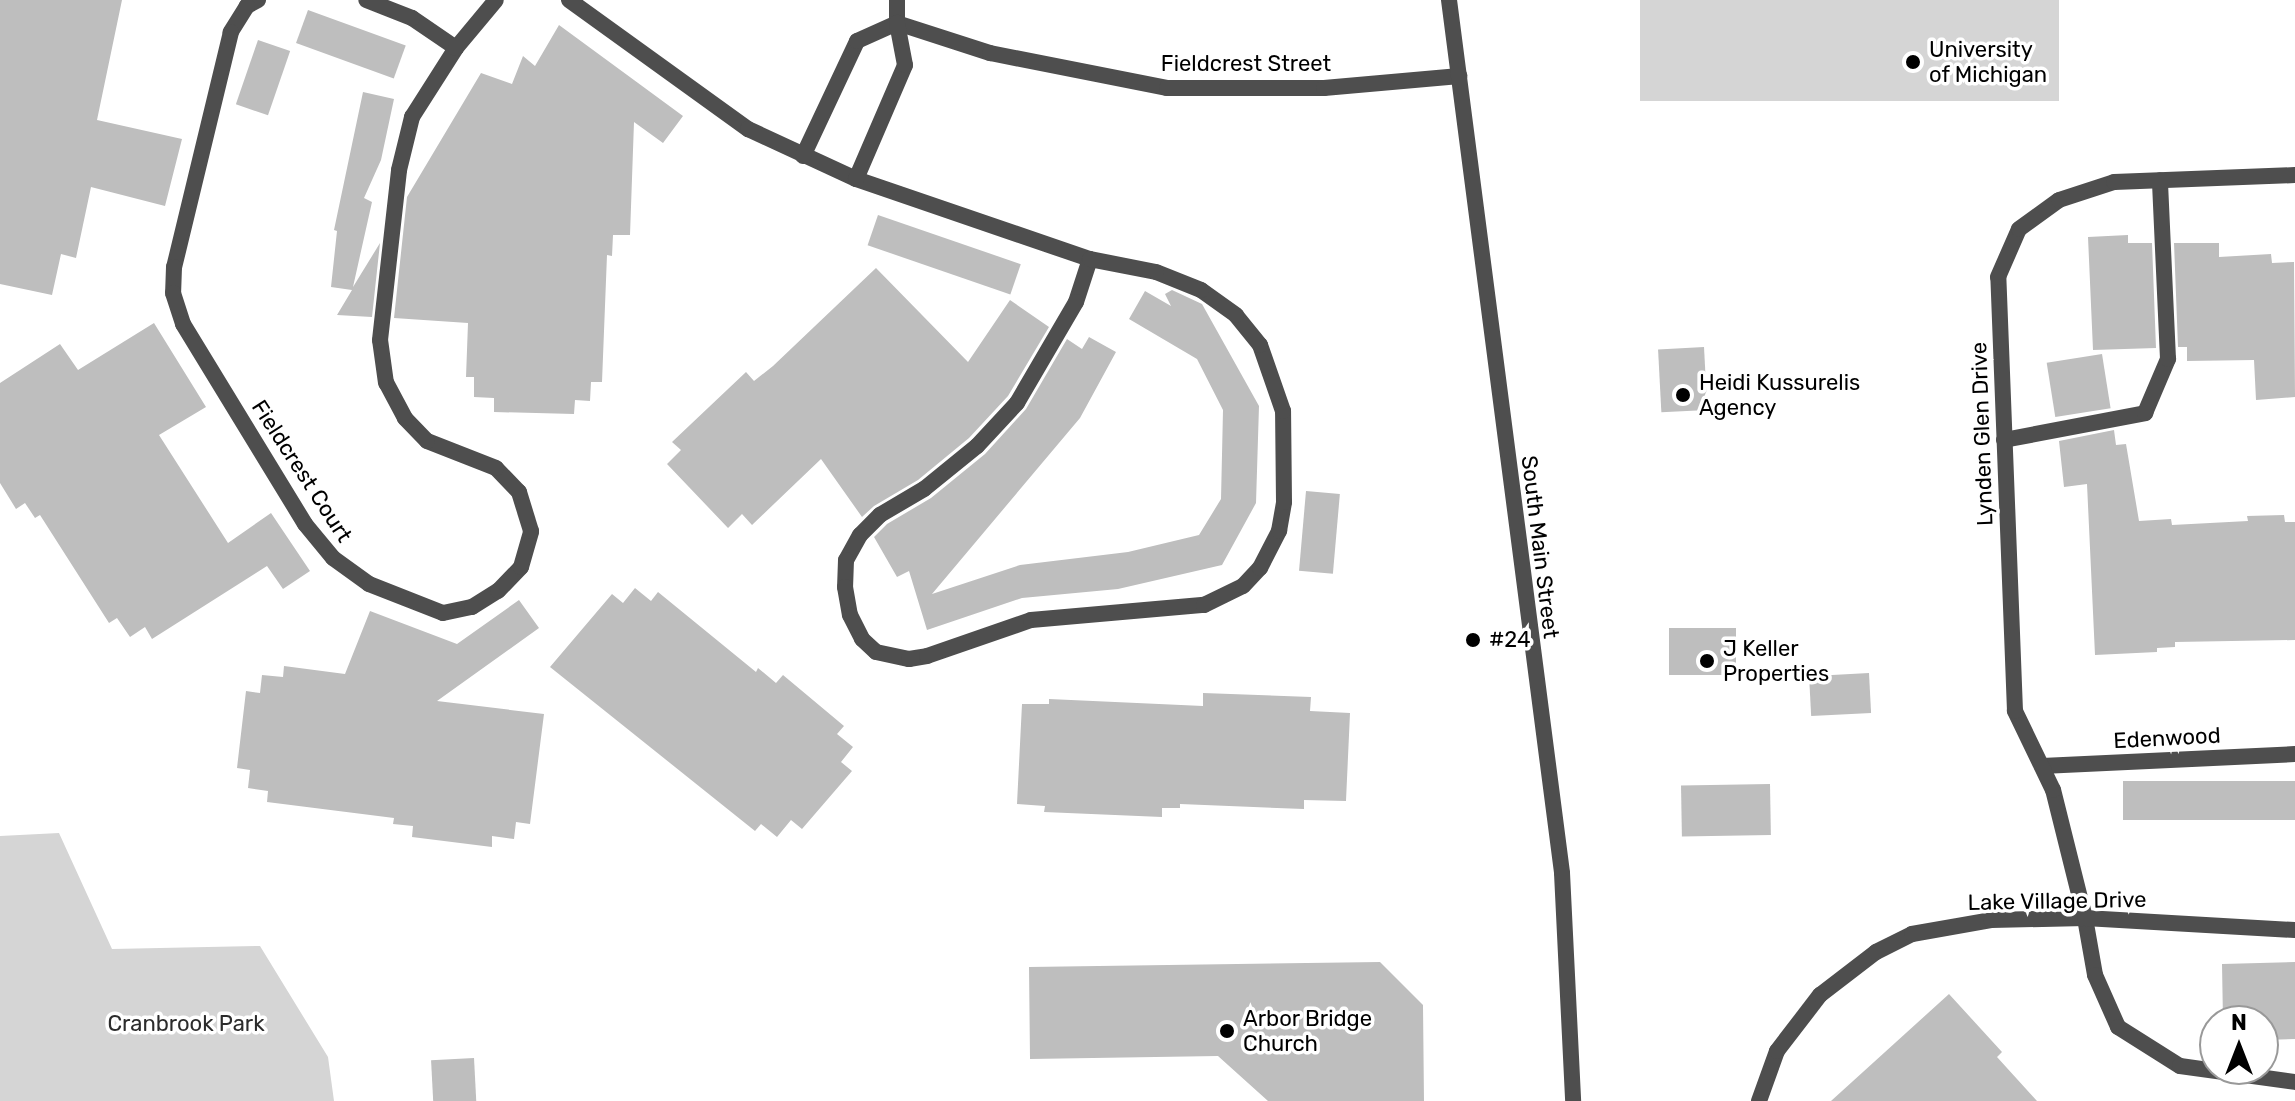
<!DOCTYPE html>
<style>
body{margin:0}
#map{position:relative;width:2295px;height:1101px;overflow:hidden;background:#fff;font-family:Rubik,sans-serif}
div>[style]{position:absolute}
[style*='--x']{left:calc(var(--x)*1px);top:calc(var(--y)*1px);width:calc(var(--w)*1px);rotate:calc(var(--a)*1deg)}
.green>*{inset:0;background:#d5d5d5;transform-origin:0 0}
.building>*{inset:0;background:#bebebe;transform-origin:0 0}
.service>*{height:16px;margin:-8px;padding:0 8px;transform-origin:8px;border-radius:8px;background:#4e4e4e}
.minor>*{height:16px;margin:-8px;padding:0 8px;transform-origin:8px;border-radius:8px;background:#4e4e4e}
.tertiary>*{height:16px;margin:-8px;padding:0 8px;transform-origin:8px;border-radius:8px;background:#4e4e4e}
.dots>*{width:22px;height:22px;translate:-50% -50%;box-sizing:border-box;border:4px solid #fff;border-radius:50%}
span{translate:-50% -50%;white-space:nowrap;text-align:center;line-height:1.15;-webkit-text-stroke:7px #fff;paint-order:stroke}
.poi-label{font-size:22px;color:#000}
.left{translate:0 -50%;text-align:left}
.street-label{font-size:22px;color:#000}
.park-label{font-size:22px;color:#2c2c2c}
.north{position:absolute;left:2199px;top:1005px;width:80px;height:80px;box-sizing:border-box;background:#fff;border:2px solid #999;border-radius:50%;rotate:0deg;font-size:22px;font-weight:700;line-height:32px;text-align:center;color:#000}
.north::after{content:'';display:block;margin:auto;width:28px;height:36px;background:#000;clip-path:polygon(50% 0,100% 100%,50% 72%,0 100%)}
</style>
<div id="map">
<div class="green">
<i style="left:1640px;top:0;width:419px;height:101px"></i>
<i style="clip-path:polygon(59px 833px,112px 949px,260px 946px,328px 1057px,334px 1101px,0 1101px,0 836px)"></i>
</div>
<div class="building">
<i style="clip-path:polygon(0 0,122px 0,97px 120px,182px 139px,165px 206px,91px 187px,76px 258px,61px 254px,52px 295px,0 284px)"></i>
<i style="left:308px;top:10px;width:104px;height:35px;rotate:20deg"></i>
<i style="clip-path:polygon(559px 25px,683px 116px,663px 143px,634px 122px,630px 235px,613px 235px,612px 256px,607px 255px,602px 382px,591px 382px,590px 401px,575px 400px,574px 414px,494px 412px,494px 398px,474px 397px,474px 377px,466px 377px,468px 323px,394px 318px,407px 197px,481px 73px,512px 84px,523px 56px,535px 66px)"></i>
<i style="left:258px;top:40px;width:34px;height:68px;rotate:19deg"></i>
<i style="clip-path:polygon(363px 92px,394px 99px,381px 160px,364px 198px,372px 202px,353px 287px,380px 243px,372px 317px,337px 315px,352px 290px,331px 287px,337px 231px,334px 230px)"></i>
<i style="left:878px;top:215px;width:151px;height:32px;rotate:19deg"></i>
<i style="clip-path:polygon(2128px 235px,2128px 243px,2152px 243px,2156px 348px,2093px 350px,2088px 237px)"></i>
<i style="clip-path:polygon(2174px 243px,2219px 243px,2219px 257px,2271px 254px,2272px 263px,2294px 262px,2295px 397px,2256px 400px,2254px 360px,2187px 361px,2187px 347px,2178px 347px)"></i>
<i style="clip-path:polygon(876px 268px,968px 362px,1010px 300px,1049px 327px,1008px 396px,969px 438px,918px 480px,874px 506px,862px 517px,821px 459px,752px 525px,742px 514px,728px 528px,667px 464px,681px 450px,672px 442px,746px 372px,754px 381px,773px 366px)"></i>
<i style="clip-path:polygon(1172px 290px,1202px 304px,1259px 406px,1256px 503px,1222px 565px,1118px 589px,1022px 598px,927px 630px,909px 571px,897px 577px,874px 537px,887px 524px,931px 498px,985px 454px,1026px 409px,1067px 339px,1082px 349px,1089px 337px,1116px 352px,1080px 418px,932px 594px,1020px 565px,1128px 552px,1199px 535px,1221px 499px,1223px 410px,1197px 359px,1129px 319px,1145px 291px,1171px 306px,1165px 294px)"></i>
<i style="clip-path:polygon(154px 323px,206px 407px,159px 435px,228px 543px,271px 513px,310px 571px,283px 589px,267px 566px,152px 639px,145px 627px,130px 637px,117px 618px,109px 623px,40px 515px,35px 518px,25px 503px,16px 509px,0 483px,0 383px,60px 344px,78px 370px)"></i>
<i style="left:1704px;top:347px;width:63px;height:46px;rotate:87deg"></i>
<i style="left:2102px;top:354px;width:55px;height:56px;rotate:81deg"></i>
<i style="clip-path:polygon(2114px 430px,2116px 445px,2126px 444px,2139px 521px,2171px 519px,2172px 525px,2248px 521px,2247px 516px,2284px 515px,2285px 522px,2295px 522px,2295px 640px,2175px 642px,2175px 647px,2157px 648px,2157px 652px,2095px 655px,2087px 484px,2064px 487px,2059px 441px)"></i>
<i style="left:1306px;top:491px;width:34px;height:80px;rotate:5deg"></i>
<i style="clip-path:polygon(635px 588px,651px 601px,658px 592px,756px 672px,758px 668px,776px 683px,783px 675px,844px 726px,837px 734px,853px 747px,841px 762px,852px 771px,802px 829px,791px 820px,777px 837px,761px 824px,755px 831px,550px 667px,612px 594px,623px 603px)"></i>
<i style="clip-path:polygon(519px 600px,539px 628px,437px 701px,544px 714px,530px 824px,516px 822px,514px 839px,492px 836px,492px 847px,412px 837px,413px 826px,393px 824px,394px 818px,267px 802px,268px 791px,248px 788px,250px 770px,237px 768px,246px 691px,260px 693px,262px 675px,283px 677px,284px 666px,345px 674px,370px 611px,457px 644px)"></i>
<i style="left:1669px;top:628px;width:67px;height:47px"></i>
<i style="left:1869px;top:673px;width:40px;height:60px;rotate:87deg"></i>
<i style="clip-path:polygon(1203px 693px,1311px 697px,1310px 711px,1350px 713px,1346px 801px,1304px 800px,1304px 809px,1180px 804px,1180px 808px,1162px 808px,1162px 817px,1044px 812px,1045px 806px,1017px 804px,1022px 704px,1049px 704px,1049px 699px,1203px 706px)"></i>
<i style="left:2295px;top:781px;width:39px;height:172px;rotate:90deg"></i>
<i style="left:1770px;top:784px;width:51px;height:89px;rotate:89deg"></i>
<i style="clip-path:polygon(1380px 962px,1423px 1005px,1424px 1101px,1268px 1101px,1218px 1056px,1030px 1059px,1029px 967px)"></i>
<i style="clip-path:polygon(2295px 962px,2295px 1039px,2263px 1040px,2263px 1021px,2223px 1021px,2222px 964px)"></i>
<i style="clip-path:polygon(1949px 994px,2002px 1052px,1997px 1057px,2037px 1101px,1831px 1101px)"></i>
<i style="left:474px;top:1058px;width:43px;height:43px;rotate:87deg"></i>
</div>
<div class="service">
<i style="--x:897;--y:23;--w:23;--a:-90"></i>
<i style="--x:2004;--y:440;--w:144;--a:-10.8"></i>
<i style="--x:2145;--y:413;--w:59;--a:-66.9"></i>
<i style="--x:2168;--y:359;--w:179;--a:-92.6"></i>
<i style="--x:2085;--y:918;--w:58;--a:80"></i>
<i style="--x:2095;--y:975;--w:57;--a:66.1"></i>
<i style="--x:2118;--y:1027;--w:73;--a:32.2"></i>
<i style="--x:2180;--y:1066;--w:116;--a:7.9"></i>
</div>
<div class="minor">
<i style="--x:258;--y:0;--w:13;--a:151"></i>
<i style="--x:247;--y:6;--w:31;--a:122"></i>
<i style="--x:231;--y:32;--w:242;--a:103.6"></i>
<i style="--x:174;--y:267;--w:26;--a:92"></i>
<i style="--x:173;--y:293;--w:33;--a:72"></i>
<i style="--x:183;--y:324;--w:234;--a:58.6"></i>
<i style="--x:305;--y:524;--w:44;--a:50.5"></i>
<i style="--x:333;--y:558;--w:44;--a:35.8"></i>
<i style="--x:369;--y:584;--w:79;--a:21.4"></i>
<i style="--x:443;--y:613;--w:30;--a:-12"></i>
<i style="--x:472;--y:607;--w:31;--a:-32"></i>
<i style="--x:498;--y:591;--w:33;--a:-46"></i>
<i style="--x:521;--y:567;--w:37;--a:-74"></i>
<i style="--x:531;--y:531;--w:41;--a:-107.1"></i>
<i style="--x:519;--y:492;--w:33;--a:-134"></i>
<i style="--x:496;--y:468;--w:74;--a:-158.6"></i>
<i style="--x:427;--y:441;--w:32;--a:-134"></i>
<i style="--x:405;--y:418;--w:40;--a:-118"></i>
<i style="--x:386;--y:383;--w:43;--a:-97.9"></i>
<i style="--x:380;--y:340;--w:171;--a:-83.6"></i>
<i style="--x:399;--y:170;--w:55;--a:-76.2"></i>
<i style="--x:412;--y:117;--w:82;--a:-57.5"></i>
<i style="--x:456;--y:48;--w:53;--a:-145.7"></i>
<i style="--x:412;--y:18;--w:49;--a:-158.6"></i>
<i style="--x:569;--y:0;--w:221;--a:35.8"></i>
<i style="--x:748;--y:129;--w:119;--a:24.8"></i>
<i style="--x:856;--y:179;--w:247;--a:18.9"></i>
<i style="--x:1090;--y:259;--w:45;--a:108"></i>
<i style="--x:1076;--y:302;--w:117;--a:120.3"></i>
<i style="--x:1017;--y:403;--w:59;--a:132.9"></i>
<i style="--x:977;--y:446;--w:68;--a:140.9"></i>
<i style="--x:924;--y:489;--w:51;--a:149.4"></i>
<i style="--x:880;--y:515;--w:28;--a:135"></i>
<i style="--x:860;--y:535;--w:29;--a:119"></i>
<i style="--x:846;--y:560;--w:27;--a:92"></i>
<i style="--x:845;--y:587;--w:28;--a:80"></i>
<i style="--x:850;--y:615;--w:27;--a:63"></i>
<i style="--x:862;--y:639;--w:19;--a:43"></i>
<i style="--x:876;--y:652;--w:34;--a:12"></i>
<i style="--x:909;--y:659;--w:18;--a:-9"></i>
<i style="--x:927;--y:656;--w:110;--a:-19.1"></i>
<i style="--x:1031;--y:620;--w:174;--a:-5"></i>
<i style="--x:1204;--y:605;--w:43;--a:-26"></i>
<i style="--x:1243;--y:586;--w:25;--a:-47"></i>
<i style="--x:1260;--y:568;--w:42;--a:-62.8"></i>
<i style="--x:1279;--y:531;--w:29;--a:-80"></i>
<i style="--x:1284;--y:502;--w:91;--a:-90.6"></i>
<i style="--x:1283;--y:411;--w:70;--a:-109.2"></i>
<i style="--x:1260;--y:345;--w:38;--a:-129"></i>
<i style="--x:1236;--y:315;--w:43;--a:-144.5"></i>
<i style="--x:1201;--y:290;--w:48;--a:-158.2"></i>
<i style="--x:1156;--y:272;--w:67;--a:-168.9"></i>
<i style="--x:897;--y:23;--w:98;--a:17.9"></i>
<i style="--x:990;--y:53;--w:180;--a:11.2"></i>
<i style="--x:1167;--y:88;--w:157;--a:0"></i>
<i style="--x:1324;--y:88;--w:136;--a:-5.1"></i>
<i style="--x:456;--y:48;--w:62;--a:-50.2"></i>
<i style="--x:803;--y:156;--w:127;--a:-64.8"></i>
<i style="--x:857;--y:41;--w:44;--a:-24.2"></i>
<i style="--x:856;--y:179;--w:124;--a:-66.7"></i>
<i style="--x:905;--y:65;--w:43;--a:-100.8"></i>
<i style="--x:2042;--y:766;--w:253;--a:-2.7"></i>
<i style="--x:2085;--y:918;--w:132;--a:-104"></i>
<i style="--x:2053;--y:790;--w:88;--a:-115.7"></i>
<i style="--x:2015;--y:711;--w:434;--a:-92.2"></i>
<i style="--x:1998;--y:277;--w:52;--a:-66.4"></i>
<i style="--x:2019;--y:229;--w:49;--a:-35.9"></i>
<i style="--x:2059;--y:200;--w:58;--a:-18.1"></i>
<i style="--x:2114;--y:182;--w:181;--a:-2.2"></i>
<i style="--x:1759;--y:1101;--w:53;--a:-70.2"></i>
<i style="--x:1777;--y:1051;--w:71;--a:-52.5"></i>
<i style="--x:1820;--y:995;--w:71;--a:-37.5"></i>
<i style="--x:1876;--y:952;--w:40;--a:-26.6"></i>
<i style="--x:1912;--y:934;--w:80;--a:-10"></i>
<i style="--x:1991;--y:920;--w:94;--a:-1.2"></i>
<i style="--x:2085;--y:918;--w:210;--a:3.3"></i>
</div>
<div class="tertiary">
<i style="--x:1449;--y:0;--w:880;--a:82.62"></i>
<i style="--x:1562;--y:873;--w:228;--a:87.2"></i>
</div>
<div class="dots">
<i style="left:1913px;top:62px;background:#000"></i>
<i style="left:1683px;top:395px;background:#000"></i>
<i style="left:1473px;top:640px;background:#000"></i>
<i style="left:1707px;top:661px;background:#000"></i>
<i style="left:1227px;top:1031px;background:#000"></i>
</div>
<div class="poi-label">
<span class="left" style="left:1929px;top:62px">University<br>of Michigan</span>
<span class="left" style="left:1699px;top:395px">Heidi Kussurelis<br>Agency</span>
<span class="left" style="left:1489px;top:640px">#24</span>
<span class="left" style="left:1723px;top:661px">J Keller<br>Properties</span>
<span class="left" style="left:1243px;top:1031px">Arbor Bridge<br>Church</span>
</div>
<div class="street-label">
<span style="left:1246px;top:64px">Fieldcrest Street</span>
<span style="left:1982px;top:434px;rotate:-92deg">Lynden Glen Drive</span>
<span style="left:302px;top:471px;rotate:57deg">Fieldcrest Court</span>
<span style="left:1540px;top:547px;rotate:83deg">South Main Street</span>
<span style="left:2167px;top:738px;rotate:-3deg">Edenwood</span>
<span style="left:2057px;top:901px;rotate:-1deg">Lake Village Drive</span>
</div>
<div class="park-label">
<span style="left:186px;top:1024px">Cranbrook Park</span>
</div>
<div class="north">N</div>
</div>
